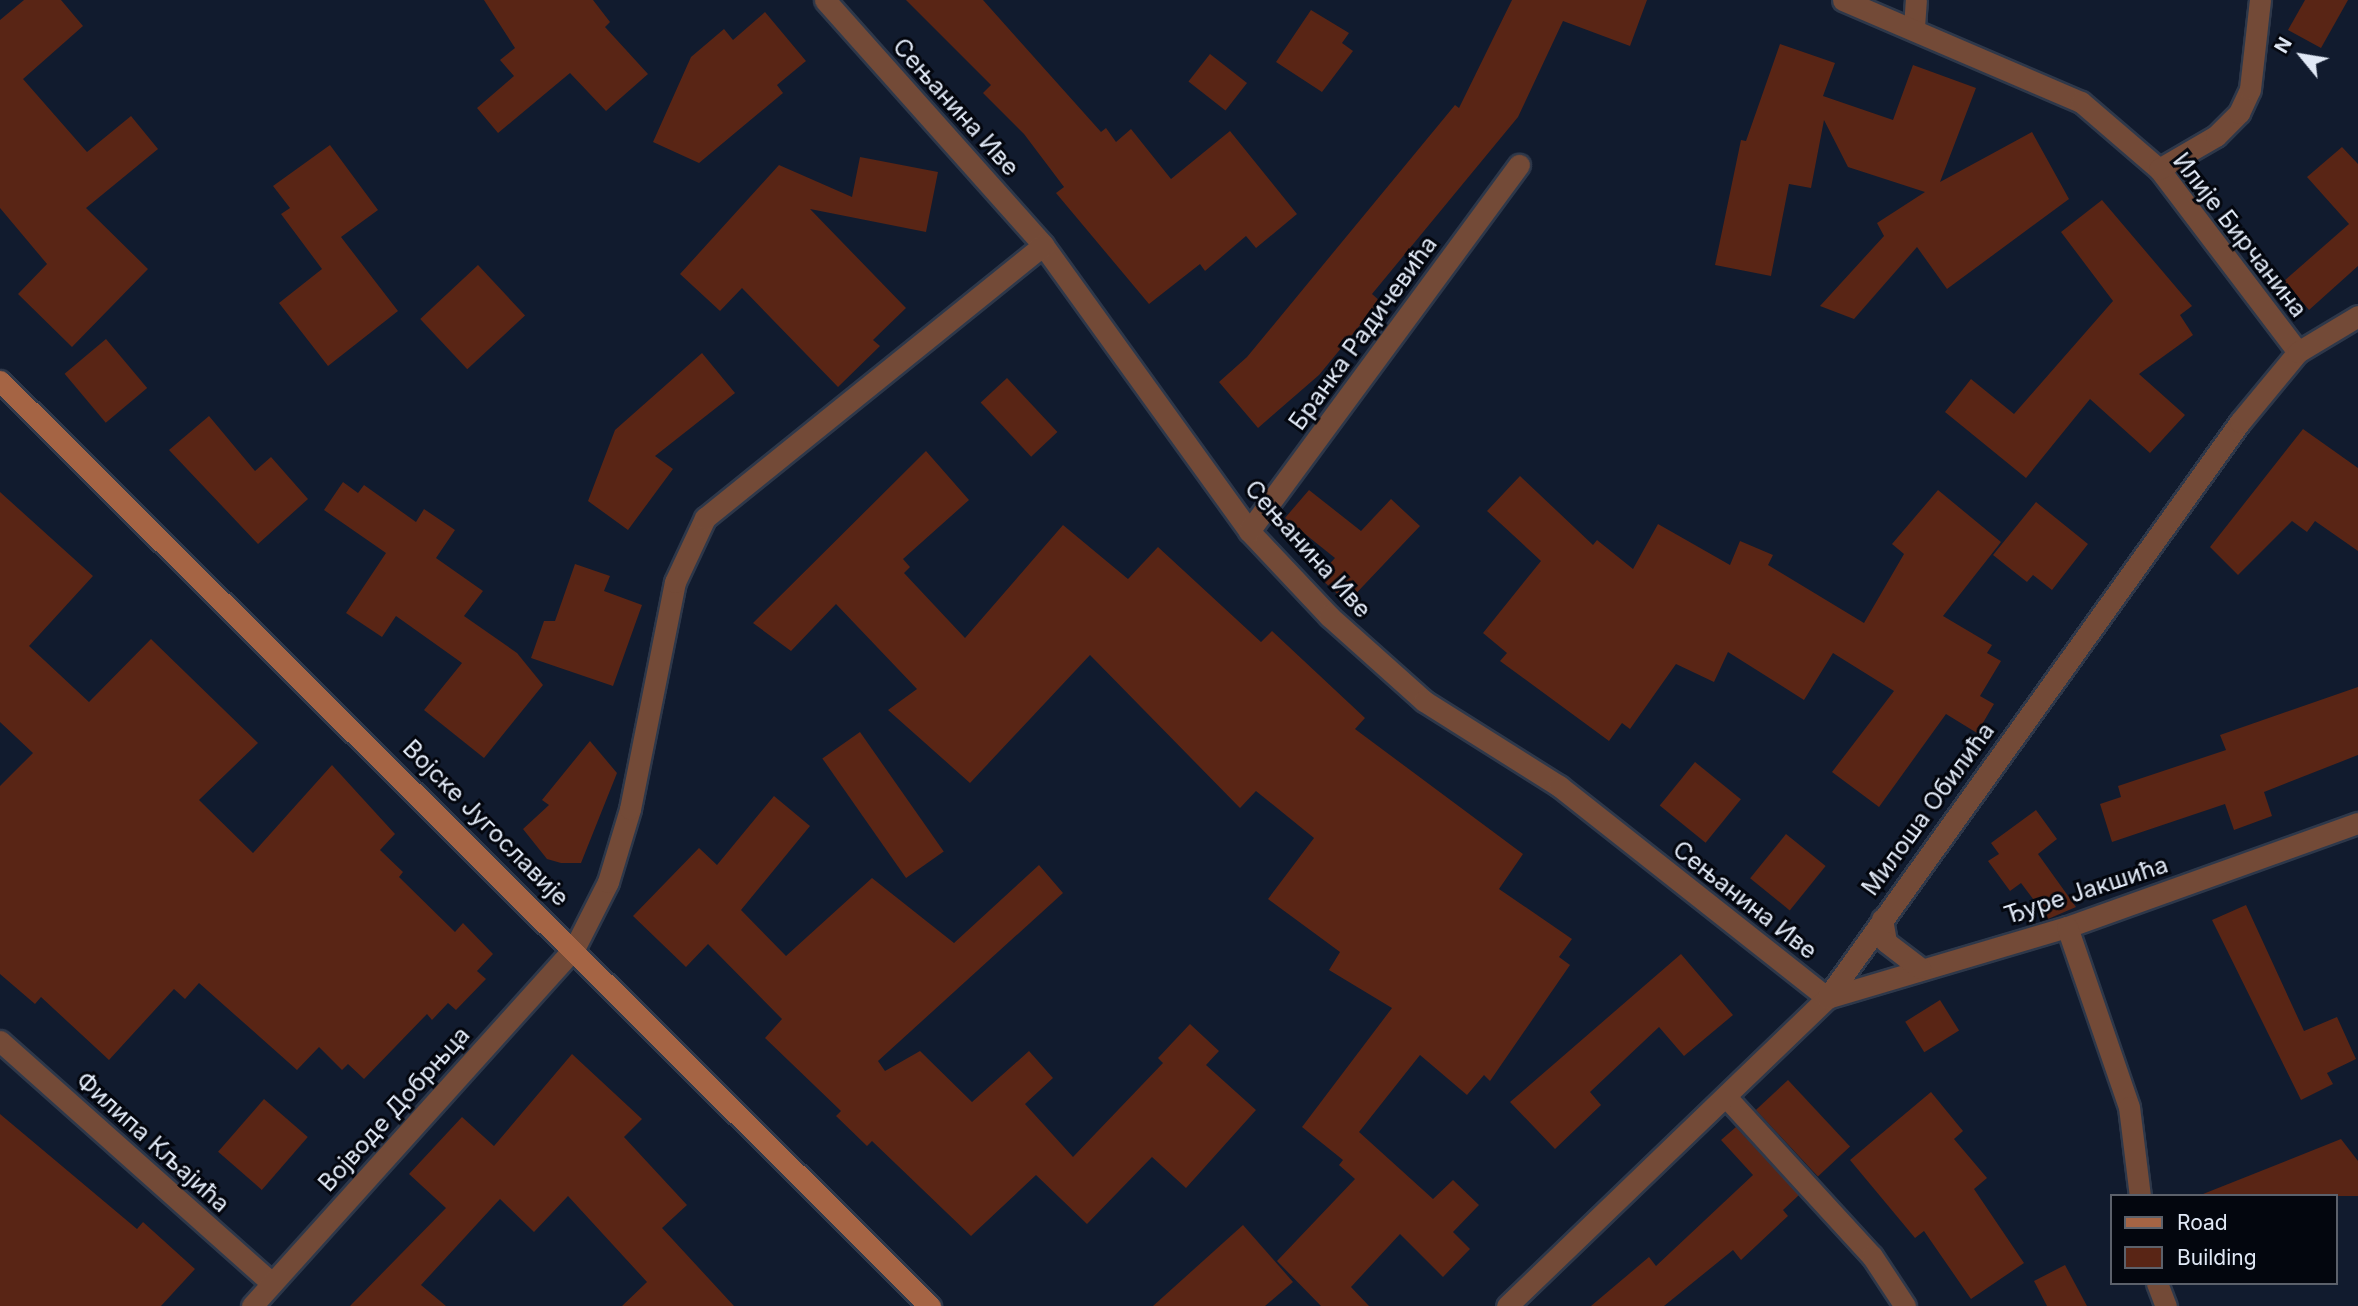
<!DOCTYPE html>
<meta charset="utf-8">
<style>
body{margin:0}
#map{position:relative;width:2358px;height:1306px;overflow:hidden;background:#111b2e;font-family:Inter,sans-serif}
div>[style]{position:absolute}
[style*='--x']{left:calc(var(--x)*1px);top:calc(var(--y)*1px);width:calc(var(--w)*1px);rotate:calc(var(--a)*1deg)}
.building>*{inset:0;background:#592515;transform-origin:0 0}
.roads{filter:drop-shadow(2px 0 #2e384a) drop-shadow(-2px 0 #2e384a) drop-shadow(0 2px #2e384a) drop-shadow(0 -2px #2e384a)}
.lane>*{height:21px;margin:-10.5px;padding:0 10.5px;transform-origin:10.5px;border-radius:10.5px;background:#734a37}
.street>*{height:21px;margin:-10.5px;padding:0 10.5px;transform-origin:10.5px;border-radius:10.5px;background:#734a37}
.secondary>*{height:21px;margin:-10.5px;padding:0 10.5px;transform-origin:10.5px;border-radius:10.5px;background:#a56444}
span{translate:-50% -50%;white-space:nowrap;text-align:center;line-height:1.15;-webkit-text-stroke:6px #03060e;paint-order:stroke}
.street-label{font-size:24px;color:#e1e9f6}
.legend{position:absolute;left:2110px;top:1194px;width:228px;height:91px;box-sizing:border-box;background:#03060e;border:2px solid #5c616b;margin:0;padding:9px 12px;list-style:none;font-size:21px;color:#e1e9f6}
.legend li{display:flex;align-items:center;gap:14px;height:35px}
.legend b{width:35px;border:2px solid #5c616b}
.north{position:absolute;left:2267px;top:21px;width:70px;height:70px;-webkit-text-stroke:5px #03060e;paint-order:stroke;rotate:300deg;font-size:19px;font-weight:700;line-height:28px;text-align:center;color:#e1e9f6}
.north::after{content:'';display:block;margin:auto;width:24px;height:32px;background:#e1e9f6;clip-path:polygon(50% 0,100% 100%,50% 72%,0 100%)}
</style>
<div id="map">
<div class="building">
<i style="clip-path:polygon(24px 0,61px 0,83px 26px,23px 79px,87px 152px,131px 116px,158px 149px,86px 208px,148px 269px,72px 347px,18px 294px,47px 264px,0 208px,0 20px)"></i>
<i style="clip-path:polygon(484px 0,593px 0,610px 22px,605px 27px,648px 74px,606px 111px,570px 73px,498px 133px,477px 108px,514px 76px,500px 60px,515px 48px)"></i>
<i style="clip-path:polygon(906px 0,983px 0,1101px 132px,1106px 128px,1116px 142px,1131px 129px,1171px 179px,1230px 131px,1297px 214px,1256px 248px,1246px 236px,1205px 271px,1200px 264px,1149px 304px,1056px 193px,1064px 187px,1024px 134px,983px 93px,991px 85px)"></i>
<i style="clip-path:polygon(1512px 0,1647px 0,1630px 46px,1563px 21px,1518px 117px,1372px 294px,1380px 301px,1319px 375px,1258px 428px,1219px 382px,1247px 357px,1455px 105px,1459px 108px)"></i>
<i style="clip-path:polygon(2305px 0,2348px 0,2321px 48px,2288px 30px)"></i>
<i style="clip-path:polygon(1311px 10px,1349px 33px,1342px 43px,1353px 51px,1322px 92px,1276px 62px)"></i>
<i style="clip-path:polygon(765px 12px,806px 61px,777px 85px,783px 93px,699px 163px,653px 142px,691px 57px,724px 29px,733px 40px)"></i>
<i style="clip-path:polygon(1780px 44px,1835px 63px,1823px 96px,1893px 120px,1913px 65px,1976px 88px,1940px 182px,2032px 132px,2069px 199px,1947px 289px,1917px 247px,1854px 319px,1820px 306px,1884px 236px,1877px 223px,1925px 192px,1848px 167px,1824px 120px,1811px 188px,1789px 184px,1771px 276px,1715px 265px,1741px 140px,1746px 141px)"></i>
<i style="left:1210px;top:54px;width:47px;height:35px;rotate:38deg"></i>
<i style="clip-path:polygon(330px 145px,378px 210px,341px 237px,398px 311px,328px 366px,279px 303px,322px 269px,281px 214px,290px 208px,273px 186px)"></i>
<i style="clip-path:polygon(2342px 147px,2358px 164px,2358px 266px,2309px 310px,2284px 281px,2349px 224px,2307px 177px)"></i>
<i style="clip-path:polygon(860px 157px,938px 172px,926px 232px,810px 209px,906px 308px,873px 340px,880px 346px,838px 387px,742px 288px,720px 311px,680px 274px,779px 165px,852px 197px)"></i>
<i style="clip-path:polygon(2102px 200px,2192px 306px,2180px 315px,2193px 335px,2139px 374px,2185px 415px,2150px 453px,2090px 399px,2026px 478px,1945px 412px,1971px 379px,2014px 414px,2113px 301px,2061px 232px)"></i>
<i style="left:478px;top:265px;width:69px;height:79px;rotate:47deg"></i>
<i style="left:106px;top:339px;width:64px;height:54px;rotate:50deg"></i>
<i style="clip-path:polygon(702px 353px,735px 393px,655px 456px,673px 469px,628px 530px,588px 501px,615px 430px)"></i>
<i style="left:1007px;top:378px;width:74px;height:36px;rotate:47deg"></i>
<i style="clip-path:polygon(209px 416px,255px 471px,271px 457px,308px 499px,258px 544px,169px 450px)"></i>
<i style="clip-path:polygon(2303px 429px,2358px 468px,2358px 551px,2315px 521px,2307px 532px,2292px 521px,2238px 575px,2210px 547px)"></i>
<i style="clip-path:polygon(926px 451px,969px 500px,903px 559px,910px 567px,904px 573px,965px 638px,1063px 525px,1128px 579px,1158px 547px,1261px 642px,1272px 631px,1365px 718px,1355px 729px,1523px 854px,1499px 889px,1572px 939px,1559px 957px,1570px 965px,1490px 1081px,1484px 1075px,1467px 1095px,1420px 1055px,1359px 1132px,1433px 1199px,1453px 1180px,1479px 1205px,1453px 1232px,1470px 1249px,1443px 1277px,1400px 1234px,1351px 1287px,1369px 1306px,1321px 1306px,1277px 1261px,1355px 1179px,1339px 1165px,1343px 1160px,1302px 1127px,1392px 1008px,1329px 970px,1340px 952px,1268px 899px,1314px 838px,1256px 791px,1240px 808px,1090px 655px,970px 783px,888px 710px,917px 689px,836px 604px,791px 651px,753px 623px)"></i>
<i style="clip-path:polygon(1520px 476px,1593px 545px,1597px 540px,1633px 569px,1658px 524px,1730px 565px,1740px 541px,1773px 555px,1768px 565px,1864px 623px,1904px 554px,1892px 544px,1938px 490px,2001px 542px,1943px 616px,1992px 645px,1987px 653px,2001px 661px,1980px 696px,1994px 704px,1977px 733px,1946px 714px,1879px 807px,1832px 772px,1894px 691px,1833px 653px,1804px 700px,1728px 652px,1714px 682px,1676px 664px,1630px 729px,1622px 723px,1609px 741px,1500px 661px,1507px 653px,1483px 633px,1541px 561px,1487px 511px)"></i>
<i style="clip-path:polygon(343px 482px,358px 493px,364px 485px,416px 522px,424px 509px,455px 530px,436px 558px,483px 591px,464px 616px,517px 653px,543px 685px,484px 758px,424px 710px,462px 663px,396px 616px,382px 637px,346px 613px,386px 553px,324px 510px)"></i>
<i style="clip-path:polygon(1309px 490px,1361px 531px,1391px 499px,1420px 526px,1347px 603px,1318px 576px,1335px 558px,1285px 518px)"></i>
<i style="clip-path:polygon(0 492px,93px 576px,29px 646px,89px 702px,151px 639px,258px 743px,199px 800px,253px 853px,332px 765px,395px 834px,380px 850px,403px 872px,399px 877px,455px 932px,463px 923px,493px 954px,477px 971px,486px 979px,456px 1010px,448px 1003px,432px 1020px,427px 1014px,364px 1079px,348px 1064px,342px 1070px,319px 1047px,297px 1070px,199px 983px,185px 999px,174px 989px,109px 1060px,41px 997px,35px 1004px,0 974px,0 786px,33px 753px,0 722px)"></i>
<i style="clip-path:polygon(2036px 502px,2088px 544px,2052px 590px,2033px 575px,2027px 582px,1993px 555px)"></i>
<i style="clip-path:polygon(575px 564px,610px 576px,604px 591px,642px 605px,613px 686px,531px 658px,544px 621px,555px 621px)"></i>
<i style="clip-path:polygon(2358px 687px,2358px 755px,2264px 792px,2272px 816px,2234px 830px,2225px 804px,2112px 842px,2100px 804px,2121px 797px,2118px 786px,2226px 750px,2220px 735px)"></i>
<i style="left:860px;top:732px;width:146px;height:46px;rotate:55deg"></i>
<i style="clip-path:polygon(590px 741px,617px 773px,581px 863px,561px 863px,547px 859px,523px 829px,549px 805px,542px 800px)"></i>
<i style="left:1695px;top:762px;width:59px;height:56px;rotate:39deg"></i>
<i style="clip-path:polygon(774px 796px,810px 826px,741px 910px,786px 956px,872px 878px,954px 943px,1039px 865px,1063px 893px,878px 1061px,885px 1071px,920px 1051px,972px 1102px,1029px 1051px,1053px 1078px,1025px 1104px,1073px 1157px,1163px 1063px,1158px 1058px,1190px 1024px,1219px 1051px,1206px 1065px,1256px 1110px,1186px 1188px,1152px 1157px,1087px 1224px,1036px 1175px,971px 1236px,872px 1141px,867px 1146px,836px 1116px,841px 1111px,765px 1038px,782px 1019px,708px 944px,686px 967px,633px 916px,699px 848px,717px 865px)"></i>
<i style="clip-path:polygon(2036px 810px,2057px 839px,2038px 854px,2076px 907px,2048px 919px,2021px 883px,2010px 891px,1988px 861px,1999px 854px,1991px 843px)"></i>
<i style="left:1786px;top:834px;width:51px;height:57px;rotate:39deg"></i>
<i style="clip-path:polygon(2246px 905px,2304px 1031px,2337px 1017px,2356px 1059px,2327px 1073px,2333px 1084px,2301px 1100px,2212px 920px)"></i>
<i style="clip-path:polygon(1681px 954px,1733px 1015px,1684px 1056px,1659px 1027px,1590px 1092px,1601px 1105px,1555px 1149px,1510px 1102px)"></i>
<i style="left:1940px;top:1000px;width:36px;height:41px;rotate:58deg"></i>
<i style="clip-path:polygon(572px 1054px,642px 1119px,624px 1137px,687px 1205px,662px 1228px,734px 1306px,622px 1306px,647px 1282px,568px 1196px,534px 1232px,500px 1199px,421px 1285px,446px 1306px,350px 1306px,446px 1208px,409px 1174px,462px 1117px,494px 1146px)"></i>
<i style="left:1788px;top:1080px;width:91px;height:44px;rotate:47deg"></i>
<i style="clip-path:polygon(1931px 1092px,1963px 1131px,1954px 1139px,1987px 1178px,1974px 1189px,2024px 1263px,1971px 1299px,1924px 1231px,1915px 1238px,1850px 1160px)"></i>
<i style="left:264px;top:1099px;width:58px;height:70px;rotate:41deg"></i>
<i style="clip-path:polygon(0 1114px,137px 1229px,143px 1222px,195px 1269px,161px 1306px,0 1306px)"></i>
<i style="clip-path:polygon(1736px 1127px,1799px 1195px,1783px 1210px,1788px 1216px,1741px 1260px,1733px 1250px,1664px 1306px,1591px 1306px,1649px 1257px,1656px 1266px,1753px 1175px,1721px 1140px)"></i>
<i style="clip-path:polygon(2341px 1139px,2358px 1161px,2358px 1196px,2198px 1196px)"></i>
<i style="clip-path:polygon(1243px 1225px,1293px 1282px,1265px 1306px,1153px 1306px)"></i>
<i style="clip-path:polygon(2065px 1265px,2087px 1306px,2047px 1306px,2034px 1281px)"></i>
</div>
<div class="roads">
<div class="lane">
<i style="--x:1914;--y:27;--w:27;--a:-86"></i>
</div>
<div class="street">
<i style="--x:825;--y:0;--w:328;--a:48.3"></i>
<i style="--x:1043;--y:245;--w:352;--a:54.2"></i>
<i style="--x:1249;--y:531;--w:117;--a:46.7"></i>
<i style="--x:1329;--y:616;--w:127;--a:41.8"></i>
<i style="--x:1424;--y:701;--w:160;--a:32.2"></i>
<i style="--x:1559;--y:786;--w:342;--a:38.3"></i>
<i style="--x:1827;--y:998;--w:250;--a:-16.5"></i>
<i style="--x:2067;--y:927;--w:309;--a:-19.7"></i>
<i style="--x:1843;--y:0;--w:259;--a:23.2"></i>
<i style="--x:2081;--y:102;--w:103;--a:40.7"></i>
<i style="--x:2159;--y:169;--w:230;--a:52.8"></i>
<i style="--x:2159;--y:169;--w:66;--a:-30.1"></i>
<i style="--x:2216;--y:136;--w:33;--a:-45"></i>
<i style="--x:2239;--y:113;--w:26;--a:-65"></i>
<i style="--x:2250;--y:89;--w:90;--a:-83.6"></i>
<i style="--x:1249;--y:531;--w:455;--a:-53.6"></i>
<i style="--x:1882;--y:919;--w:23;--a:80"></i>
<i style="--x:1886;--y:942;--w:43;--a:37.4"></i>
<i style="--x:2067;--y:927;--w:190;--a:71"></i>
<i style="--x:2129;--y:1107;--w:90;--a:83"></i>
<i style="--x:0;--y:1041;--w:364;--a:41.7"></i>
<i style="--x:1728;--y:1099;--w:213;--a:47.5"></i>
<i style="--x:1872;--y:1256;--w:60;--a:56.6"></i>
<i style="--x:2157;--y:1283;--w:25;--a:69"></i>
<i style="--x:252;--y:1306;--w:483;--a:-48"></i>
<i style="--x:575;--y:947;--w:73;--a:-63.1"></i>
<i style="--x:608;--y:882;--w:76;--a:-73.2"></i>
<i style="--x:630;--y:809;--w:231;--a:-78.8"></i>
<i style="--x:675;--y:582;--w:71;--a:-64.9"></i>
<i style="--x:705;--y:518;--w:434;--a:-38.9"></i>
<i style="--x:1507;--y:1306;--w:444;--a:-43.9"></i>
<i style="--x:1827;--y:998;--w:709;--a:-54.36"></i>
<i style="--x:2240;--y:422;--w:91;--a:-50.4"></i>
<i style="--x:2298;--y:352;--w:70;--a:-31"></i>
</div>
<div class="secondary">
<i style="--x:0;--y:381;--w:1312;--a:44.85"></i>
</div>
</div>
<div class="street-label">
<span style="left:956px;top:107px;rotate:48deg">Сењанина Иве</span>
<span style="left:2240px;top:235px;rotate:52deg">Илије Бирчанина</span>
<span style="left:1363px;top:333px;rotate:-54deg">Бранка Радичевића</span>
<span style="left:1308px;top:549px;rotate:48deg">Сењанина Иве</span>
<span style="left:1928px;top:809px;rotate:-54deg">Милоша Обилића</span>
<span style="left:486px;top:823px;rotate:45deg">Војске Југославије</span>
<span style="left:2086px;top:890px;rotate:-18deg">Ђуре Јакшића</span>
<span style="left:1745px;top:900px;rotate:38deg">Сењанина Иве</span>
<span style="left:394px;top:1109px;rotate:-48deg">Војводе Добрњца</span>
<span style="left:153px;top:1142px;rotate:42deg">Филипа Кљајића</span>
</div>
<ul class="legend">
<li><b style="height:9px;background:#a56444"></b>Road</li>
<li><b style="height:19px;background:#592515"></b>Building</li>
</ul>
<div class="north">N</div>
</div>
